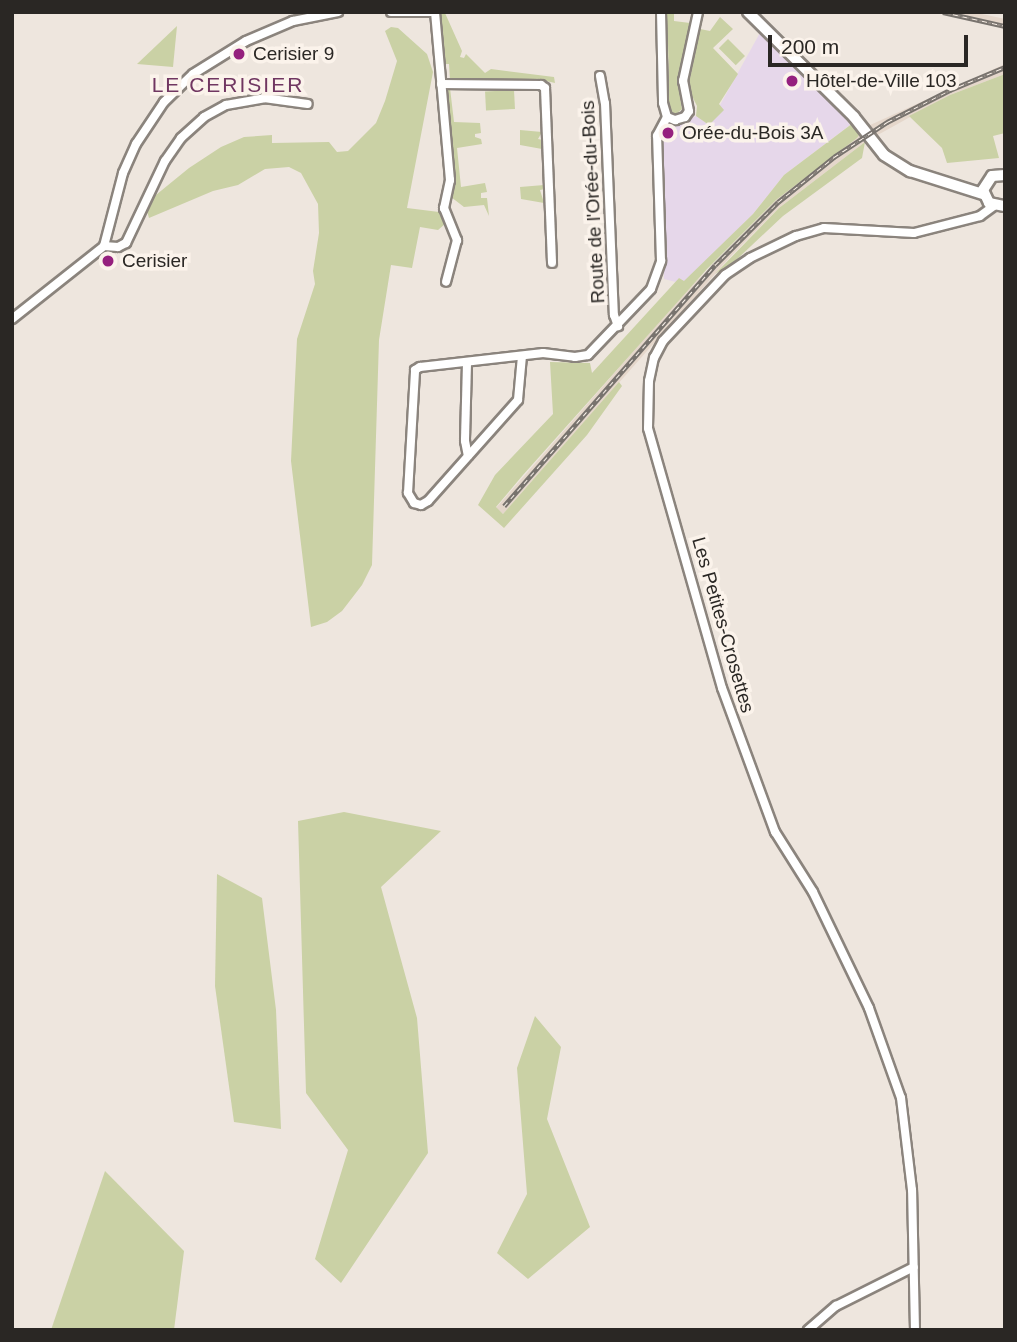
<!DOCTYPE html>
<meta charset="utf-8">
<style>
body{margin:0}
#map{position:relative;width:1017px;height:1342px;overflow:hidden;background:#eee6de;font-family:Arial,sans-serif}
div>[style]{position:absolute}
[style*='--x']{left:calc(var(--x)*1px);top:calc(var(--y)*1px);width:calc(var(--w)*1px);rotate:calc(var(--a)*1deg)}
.commercial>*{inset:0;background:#e6d7ea}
.built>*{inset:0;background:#e5d7cb}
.green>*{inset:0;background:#cad1a5;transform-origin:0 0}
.roads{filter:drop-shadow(2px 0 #8b847d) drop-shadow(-2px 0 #8b847d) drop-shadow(0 2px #8b847d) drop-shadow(0 -2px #8b847d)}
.minor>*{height:8px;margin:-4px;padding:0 4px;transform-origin:4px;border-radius:4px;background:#fff}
.secondary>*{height:10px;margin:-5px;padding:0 5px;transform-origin:5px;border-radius:5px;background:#fff}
.rail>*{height:4.5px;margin-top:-2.25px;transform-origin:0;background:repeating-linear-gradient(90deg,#fbf3eb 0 5px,#78736e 0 10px);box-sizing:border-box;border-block:2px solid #78736e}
.dots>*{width:19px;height:19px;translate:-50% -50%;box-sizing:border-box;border:4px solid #fbf3eb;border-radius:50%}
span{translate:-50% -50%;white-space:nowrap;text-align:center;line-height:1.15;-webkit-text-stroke:7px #fbf3eb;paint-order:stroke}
.poi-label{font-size:19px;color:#2a2724}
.left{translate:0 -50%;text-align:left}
.street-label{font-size:19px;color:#2a2724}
.neighbourhood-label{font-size:21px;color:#703661;letter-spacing:2px}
.frame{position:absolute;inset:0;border:14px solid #2a2724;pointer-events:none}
.scale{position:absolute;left:768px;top:35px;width:200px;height:32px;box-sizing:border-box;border:4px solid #2a2724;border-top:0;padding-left:9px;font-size:21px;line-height:24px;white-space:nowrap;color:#2a2724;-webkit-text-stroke:5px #fbf3eb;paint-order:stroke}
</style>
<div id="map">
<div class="commercial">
<i style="clip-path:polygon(761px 31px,796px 54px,850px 125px,784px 175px,753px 214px,684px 282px,679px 278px,676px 282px,664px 279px,658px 136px,669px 119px,684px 122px,696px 116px,709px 125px)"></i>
</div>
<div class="built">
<i style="clip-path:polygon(933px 12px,973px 12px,1005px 19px,1005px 28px)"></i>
<i style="clip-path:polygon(1005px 64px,1005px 74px,950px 95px,865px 142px,779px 208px,731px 256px,503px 514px,496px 508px,682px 296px,776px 200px,868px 126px)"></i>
</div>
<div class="green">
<i style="clip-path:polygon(664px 12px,674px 12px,674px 21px,690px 23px,678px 85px,682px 109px,675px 115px,668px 108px,666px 89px,669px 89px,668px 43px,664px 43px)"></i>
<i style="clip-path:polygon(440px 13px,445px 13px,462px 51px,460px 57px,464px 58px,466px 54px,485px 73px,491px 69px,554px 77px,555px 83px,538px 79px,450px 80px,449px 64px,441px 64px)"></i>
<i style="clip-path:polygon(720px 17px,733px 29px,713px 48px,738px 74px,719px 104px,724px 110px,709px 125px,696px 116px,697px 106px,688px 88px,700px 29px,710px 31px)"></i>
<i style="clip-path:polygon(177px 26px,173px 67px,137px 64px)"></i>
<i style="clip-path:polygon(391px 27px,398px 28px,427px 54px,433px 72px,407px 208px,439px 212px,445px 224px,438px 230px,420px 227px,412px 268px,391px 265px,379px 340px,372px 565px,362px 585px,342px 611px,327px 622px,311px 627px,291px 461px,297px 339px,315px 284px,313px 271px,319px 233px,318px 204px,301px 173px,289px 167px,265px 169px,238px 185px,213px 191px,149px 218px,147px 211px,151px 199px,189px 168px,221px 147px,244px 137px,272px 135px,272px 143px,329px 142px,337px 152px,348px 151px,376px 123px,385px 101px,397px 61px,385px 31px)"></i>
<i style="left:728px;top:39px;width:24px;height:13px;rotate:45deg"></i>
<i style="clip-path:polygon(1005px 74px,1005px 133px,993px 136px,999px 158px,947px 163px,942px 148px,909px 116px,950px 95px)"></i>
<i style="clip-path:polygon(450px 88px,454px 122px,480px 123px,481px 133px,475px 134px,475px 137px,481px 139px,482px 144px,457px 148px,461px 187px,485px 183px,487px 192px,481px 193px,481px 198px,487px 198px,489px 216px,484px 205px,464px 207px,451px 197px,444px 89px)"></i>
<i style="left:514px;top:90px;width:19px;height:29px;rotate:87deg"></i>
<i style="clip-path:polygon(853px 123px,861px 132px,857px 138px,776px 200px,707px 269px,523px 475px,496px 507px,503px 514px,619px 382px,622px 386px,587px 435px,504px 528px,478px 505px,495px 475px,553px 414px,550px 362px,590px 363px,592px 373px,679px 278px,684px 281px,753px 214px,784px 175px)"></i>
<i style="clip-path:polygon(520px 130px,542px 132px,538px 139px,543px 140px,542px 149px,520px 145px)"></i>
<i style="clip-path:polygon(865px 142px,862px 158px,783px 216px,734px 262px,715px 274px,779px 208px)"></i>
<i style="clip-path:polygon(544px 185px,545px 189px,540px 190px,544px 203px,521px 199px,520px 187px)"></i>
<i style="clip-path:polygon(344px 812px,441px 831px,381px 887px,417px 1018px,428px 1153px,341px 1283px,315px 1259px,348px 1150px,306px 1093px,298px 821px)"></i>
<i style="clip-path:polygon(217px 874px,262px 898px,276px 1010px,281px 1129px,234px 1122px,215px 986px)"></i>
<i style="clip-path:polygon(535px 1016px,561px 1047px,547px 1119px,590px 1227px,528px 1279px,497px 1253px,527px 1194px,517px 1068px)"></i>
<i style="clip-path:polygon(105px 1171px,184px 1251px,174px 1330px,51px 1330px)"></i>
</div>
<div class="roads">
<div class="minor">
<i style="--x:391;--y:12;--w:40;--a:0"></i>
<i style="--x:435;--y:12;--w:169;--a:84.9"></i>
<i style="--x:450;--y:180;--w:29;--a:102"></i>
<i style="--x:444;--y:208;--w:35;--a:68"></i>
<i style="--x:457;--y:240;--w:43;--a:104.7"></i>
<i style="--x:661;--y:12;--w:91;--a:88.7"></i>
<i style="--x:663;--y:103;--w:15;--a:74"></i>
<i style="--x:667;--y:117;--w:9;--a:21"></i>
<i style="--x:675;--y:120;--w:10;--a:-17"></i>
<i style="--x:685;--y:117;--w:7;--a:-56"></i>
<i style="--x:689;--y:111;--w:31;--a:-101"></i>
<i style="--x:683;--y:81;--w:71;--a:-77.7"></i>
<i style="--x:600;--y:76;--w:27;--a:80"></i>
<i style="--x:605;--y:103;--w:212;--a:87.6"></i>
<i style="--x:614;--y:315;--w:12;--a:70"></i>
<i style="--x:441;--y:84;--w:100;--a:0.6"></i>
<i style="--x:541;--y:85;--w:5;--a:37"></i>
<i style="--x:545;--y:88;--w:175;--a:87.7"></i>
<i style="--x:104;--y:246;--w:14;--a:4"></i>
<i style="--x:118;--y:247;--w:9;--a:-27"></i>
<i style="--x:126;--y:243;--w:91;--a:-64.6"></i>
<i style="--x:165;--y:161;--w:28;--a:-55"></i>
<i style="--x:181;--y:138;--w:31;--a:-42"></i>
<i style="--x:204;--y:117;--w:25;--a:-29"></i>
<i style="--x:226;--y:105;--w:39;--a:-10"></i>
<i style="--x:264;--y:98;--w:44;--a:7.8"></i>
<i style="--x:12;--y:319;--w:117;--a:-38.4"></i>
<i style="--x:104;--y:246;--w:75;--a:-75.4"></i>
<i style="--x:123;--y:173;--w:32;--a:-66"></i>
<i style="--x:136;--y:144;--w:50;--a:-56.3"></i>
<i style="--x:164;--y:102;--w:40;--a:-44"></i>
<i style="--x:193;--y:74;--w:62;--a:-31.9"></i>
<i style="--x:246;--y:41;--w:51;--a:-23.1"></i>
<i style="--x:293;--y:21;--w:46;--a:-11.3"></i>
<i style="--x:522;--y:356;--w:44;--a:95.2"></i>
<i style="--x:518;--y:400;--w:135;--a:131.7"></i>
<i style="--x:428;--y:501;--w:8;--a:150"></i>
<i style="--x:421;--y:505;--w:7;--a:-164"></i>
<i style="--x:414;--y:503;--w:12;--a:-121"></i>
<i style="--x:408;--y:493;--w:123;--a:-86.7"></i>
<i style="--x:415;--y:370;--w:6;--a:-31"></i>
<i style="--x:420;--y:367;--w:124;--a:-6.5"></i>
<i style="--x:543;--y:353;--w:32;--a:7"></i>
<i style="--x:575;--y:357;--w:13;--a:-9"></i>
<i style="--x:588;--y:355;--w:91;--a:-46.3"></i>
<i style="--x:651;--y:289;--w:30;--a:-70"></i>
<i style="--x:661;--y:261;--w:125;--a:-91.8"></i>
<i style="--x:657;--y:136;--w:21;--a:-62"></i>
<i style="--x:467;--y:363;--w:78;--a:91.5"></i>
<i style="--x:465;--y:441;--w:15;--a:79"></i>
<i style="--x:808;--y:1330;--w:37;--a:-41"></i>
<i style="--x:836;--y:1306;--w:87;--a:-26.6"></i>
<i style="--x:915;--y:1330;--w:140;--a:-91.2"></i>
<i style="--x:912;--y:1190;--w:93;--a:-96.8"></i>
<i style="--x:901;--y:1098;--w:96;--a:-109.6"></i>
<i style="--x:869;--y:1008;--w:129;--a:-115.8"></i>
<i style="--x:813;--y:892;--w:71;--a:-122.3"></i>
<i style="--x:775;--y:832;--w:153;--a:-110.2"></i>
<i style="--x:722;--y:688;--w:270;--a:-105.9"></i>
<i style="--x:648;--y:428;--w:47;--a:-88.8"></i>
<i style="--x:649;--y:381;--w:24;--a:-78"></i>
<i style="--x:654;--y:358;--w:19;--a:-62"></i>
<i style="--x:663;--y:341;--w:91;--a:-46.8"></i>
<i style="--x:725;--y:275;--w:30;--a:-34"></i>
<i style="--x:750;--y:258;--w:51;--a:-25.6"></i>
<i style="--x:796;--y:236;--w:29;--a:-16"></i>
<i style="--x:824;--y:228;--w:90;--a:3.2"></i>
<i style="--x:914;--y:233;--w:68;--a:-14.4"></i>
<i style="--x:980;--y:216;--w:17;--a:-36"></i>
</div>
<div class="secondary">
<i style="--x:748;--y:12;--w:149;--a:44.7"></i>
<i style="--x:854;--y:117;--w:48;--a:51.7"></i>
<i style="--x:884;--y:155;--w:31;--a:32"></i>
<i style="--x:910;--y:171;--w:77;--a:17.5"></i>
<i style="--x:1005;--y:175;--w:13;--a:176"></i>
<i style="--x:992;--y:176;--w:17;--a:123"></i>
<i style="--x:983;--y:190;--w:14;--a:65"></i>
<i style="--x:989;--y:203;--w:16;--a:11"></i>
</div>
</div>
<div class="rail">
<i style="--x:943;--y:12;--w:64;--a:12.7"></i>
<i style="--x:504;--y:506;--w:320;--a:-48.8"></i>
<i style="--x:715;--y:265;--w:89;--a:-45"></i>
<i style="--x:778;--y:202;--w:72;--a:-38.8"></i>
<i style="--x:834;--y:157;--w:64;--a:-33.4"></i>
<i style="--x:887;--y:122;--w:71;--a:-26.9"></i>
<i style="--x:950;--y:90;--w:60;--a:-22.7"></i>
</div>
<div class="dots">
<i style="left:239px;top:54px;background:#95207e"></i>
<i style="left:792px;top:81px;background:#95207e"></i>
<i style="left:668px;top:133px;background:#95207e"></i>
<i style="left:108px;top:261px;background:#95207e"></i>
</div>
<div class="poi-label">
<span class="left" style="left:253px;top:54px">Cerisier 9</span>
<span class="left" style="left:806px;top:81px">Hôtel-de-Ville 103</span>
<span class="left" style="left:682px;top:133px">Orée-du-Bois 3A</span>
<span class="left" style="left:122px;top:261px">Cerisier</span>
</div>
<div class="street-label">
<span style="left:593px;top:202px;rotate:-93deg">Route de l'Orée-du-Bois</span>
<span style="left:723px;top:625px;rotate:74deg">Les Petites-Crosettes</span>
</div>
<div class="neighbourhood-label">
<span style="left:228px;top:85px">LE CERISIER</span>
</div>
<div class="frame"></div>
<div class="scale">200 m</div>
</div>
